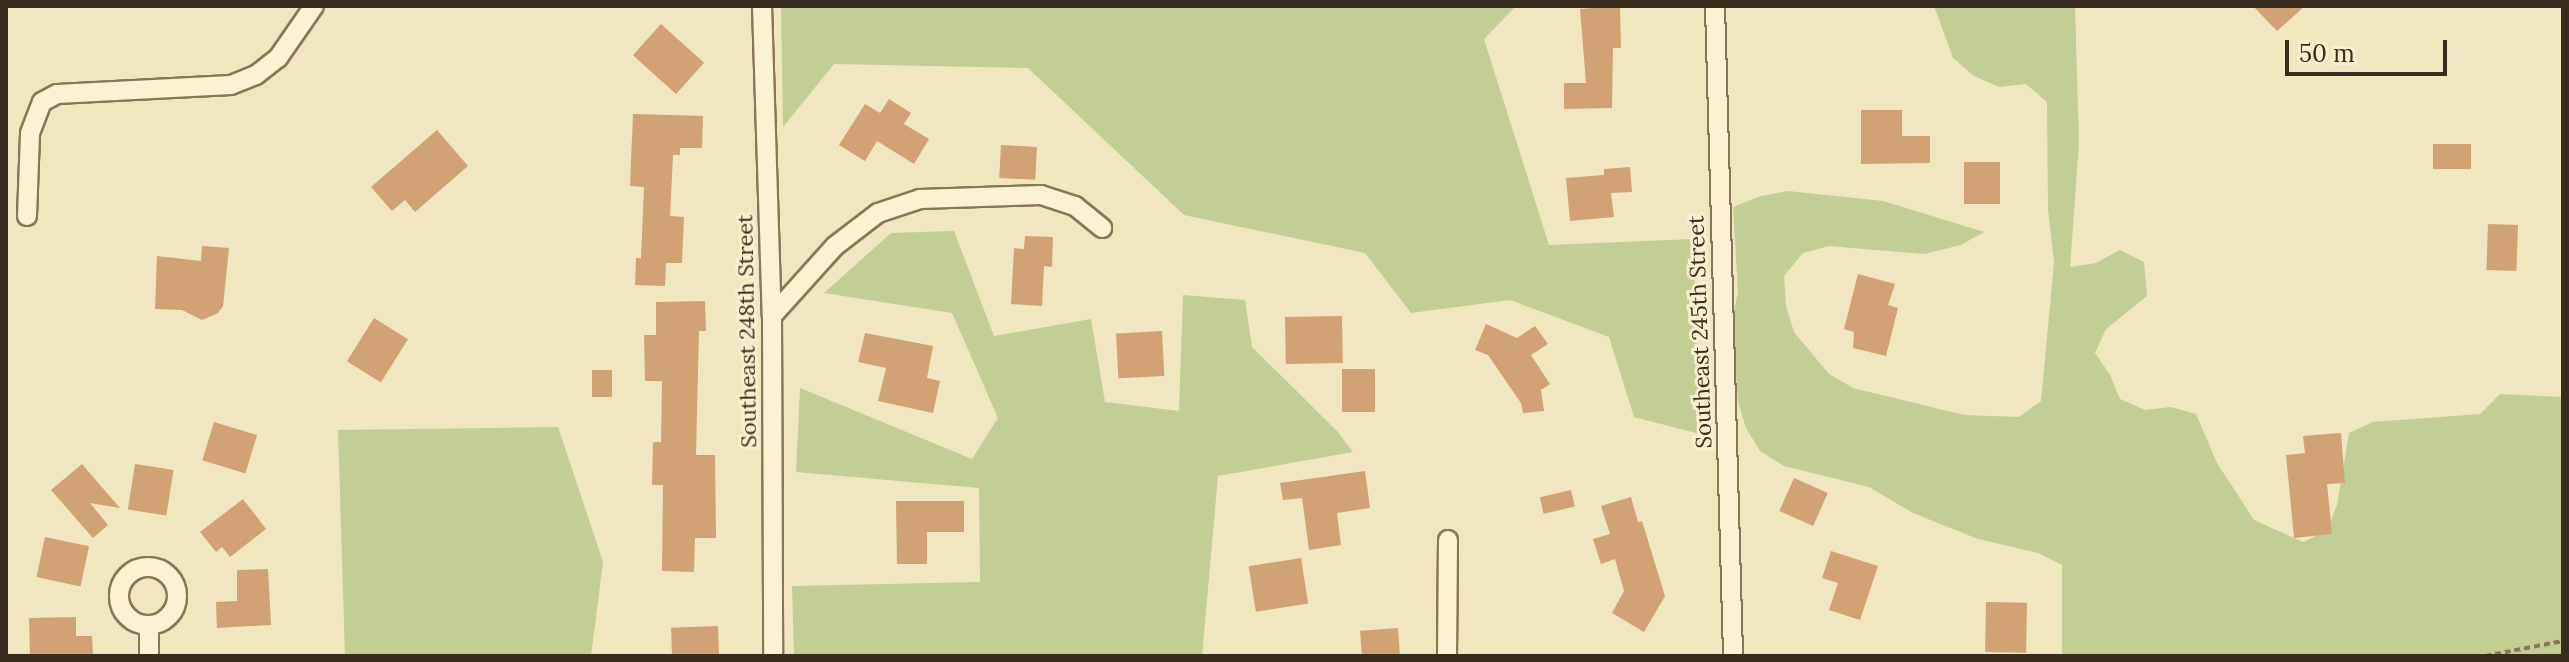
<!DOCTYPE html>
<style>
body{margin:0}
#map{position:relative;width:2569px;height:662px;overflow:hidden;background:#f0e6c0;font-family:Lora,serif}
div>[style]{position:absolute}
[style*='--x']{left:calc(var(--x)*1px);top:calc(var(--y)*1px);width:calc(var(--w)*1px);rotate:calc(var(--a)*1deg)}
.green>*{inset:0;background:#c2ce93}
.building>*{inset:0;background:#d0a274;transform-origin:0 0}
.path>*{height:4px;margin-top:-2px;transform-origin:0;background:repeating-linear-gradient(90deg,#8a7657 0 6px,transparent 0 10px)}
.roads{filter:drop-shadow(2px 0 #8a7657) drop-shadow(-2px 0 #8a7657) drop-shadow(0 2px #8a7657) drop-shadow(0 -2px #8a7657)}
.street>*{height:18px;margin:-9px;padding:0 9px;transform-origin:9px;border-radius:9px;background:#faf2d3}
.street>.ring{margin:-9px;padding:0;box-sizing:content-box;background:none;border:18px solid #faf2d3;border-radius:50%}
span{translate:-50% -50%;white-space:nowrap;text-align:center;line-height:1.15;-webkit-text-stroke:6px #f7efd0;paint-order:stroke}
.street-label{font-size:22px;color:#382c1c}
.frame{position:absolute;inset:0;border:8px solid #382c1c;pointer-events:none}
.scale{position:absolute;left:2285px;top:40px;width:162px;height:36px;box-sizing:border-box;border:4px solid #382c1c;border-top:0;padding-left:10px;font-size:24px;line-height:28px;white-space:nowrap;color:#382c1c;-webkit-text-stroke:6px #f7efd0;paint-order:stroke}
</style>
<div id="map">
<div class="green">
<i style="clip-path:polygon(781px 6px,1516px 6px,1484px 39px,1549px 245px,1693px 239px,1700px 434px,1634px 417px,1609px 337px,1510px 300px,1411px 313px,1365px 253px,1184px 215px,1028px 68px,834px 64px,783px 127px)"></i>
<i style="clip-path:polygon(1934px 6px,2075px 6px,2079px 143px,2070px 267px,2096px 263px,2120px 250px,2144px 262px,2147px 296px,2106px 329px,2095px 353px,2110px 375px,2120px 399px,2145px 410px,2171px 407px,2196px 414px,2217px 463px,2254px 520px,2303px 542px,2327px 531px,2337px 505px,2349px 433px,2373px 422px,2480px 414px,2500px 394px,2563px 397px,2563px 656px,2062px 656px,2062px 565px,2038px 553px,1978px 539px,1913px 513px,1869px 487px,1784px 466px,1760px 451px,1746px 428px,1738px 402px,1732px 321px,1738px 292px,1733px 207px,1761px 196px,1788px 191px,1883px 201px,1984px 232px,1961px 245px,1924px 254px,1829px 246px,1803px 253px,1784px 276px,1786px 306px,1794px 332px,1829px 374px,1853px 388px,1964px 415px,2019px 417px,2041px 401px,2054px 263px,2048px 209px,2047px 102px,2026px 84px,1999px 87px,1974px 76px,1953px 58px)"></i>
<i style="clip-path:polygon(954px 231px,994px 336px,1091px 319px,1105px 402px,1179px 411px,1183px 295px,1245px 300px,1252px 347px,1337px 431px,1353px 452px,1218px 476px,1202px 656px,794px 656px,792px 586px,980px 582px,979px 488px,796px 472px,800px 388px,972px 459px,998px 418px,952px 313px,824px 293px,891px 233px)"></i>
<i style="clip-path:polygon(558px 427px,603px 562px,591px 656px,345px 656px,338px 430px)"></i>
</div>
<div class="building">
<i style="clip-path:polygon(1620px 6px,1621px 48px,1613px 48px,1612px 108px,1564px 109px,1564px 83px,1586px 83px,1580px 9px)"></i>
<i style="clip-path:polygon(2253px 6px,2305px 6px,2277px 31px)"></i>
<i style="left:661px;top:24px;width:58px;height:42px;rotate:42deg"></i>
<i style="clip-path:polygon(889px 99px,911px 113px,904px 124px,929px 139px,914px 164px,877px 141px,865px 161px,839px 145px,865px 104px,880px 113px)"></i>
<i style="clip-path:polygon(1861px 110px,1902px 110px,1902px 136px,1930px 136px,1930px 163px,1861px 164px)"></i>
<i style="clip-path:polygon(633px 114px,703px 116px,702px 148px,680px 148px,680px 155px,673px 155px,670px 216px,684px 217px,682px 263px,666px 263px,665px 286px,635px 285px,636px 258px,641px 258px,644px 187px,630px 186px)"></i>
<i style="clip-path:polygon(437px 130px,468px 166px,415px 212px,405px 200px,392px 211px,371px 187px)"></i>
<i style="left:2433px;top:144px;width:38px;height:25px"></i>
<i style="left:1001px;top:145px;width:36px;height:33px;rotate:3deg"></i>
<i style="left:1964px;top:162px;width:36px;height:42px"></i>
<i style="clip-path:polygon(1630px 167px,1632px 192px,1611px 193px,1614px 217px,1570px 221px,1566px 178px,1604px 175px,1604px 169px)"></i>
<i style="left:2488px;top:224px;width:30px;height:46px;rotate:2deg"></i>
<i style="clip-path:polygon(1025px 236px,1053px 237px,1052px 267px,1044px 266px,1042px 306px,1011px 304px,1014px 248px,1024px 249px)"></i>
<i style="clip-path:polygon(202px 246px,229px 248px,223px 306px,218px 313px,202px 320px,182px 310px,155px 309px,157px 256px,201px 261px)"></i>
<i style="clip-path:polygon(1858px 274px,1895px 284px,1888px 305px,1898px 308px,1886px 356px,1853px 348px,1854px 332px,1844px 329px)"></i>
<i style="clip-path:polygon(705px 301px,706px 331px,699px 331px,696px 455px,715px 455px,716px 538px,695px 538px,694px 572px,662px 571px,663px 485px,652px 485px,653px 442px,661px 442px,662px 381px,645px 381px,644px 335px,656px 335px,656px 302px)"></i>
<i style="left:1342px;top:316px;width:47px;height:57px;rotate:89deg"></i>
<i style="left:374px;top:318px;width:40px;height:51px;rotate:32deg"></i>
<i style="clip-path:polygon(1486px 324px,1517px 338px,1535px 326px,1548px 344px,1531px 355px,1550px 384px,1541px 390px,1544px 411px,1523px 413px,1521px 403px,1488px 355px,1475px 350px)"></i>
<i style="left:1162px;top:331px;width:45px;height:46px;rotate:87deg"></i>
<i style="clip-path:polygon(865px 333px,933px 346px,927px 378px,940px 381px,933px 413px,878px 401px,886px 368px,858px 362px)"></i>
<i style="left:1342px;top:369px;width:33px;height:43px"></i>
<i style="left:592px;top:370px;width:20px;height:27px"></i>
<i style="left:214px;top:422px;width:45px;height:40px;rotate:17deg"></i>
<i style="clip-path:polygon(2341px 433px,2345px 483px,2327px 484px,2332px 534px,2294px 538px,2286px 455px,2305px 453px,2303px 436px)"></i>
<i style="clip-path:polygon(82px 464px,120px 508px,90px 503px,108px 525px,93px 538px,51px 490px)"></i>
<i style="left:135px;top:464px;width:39px;height:46px;rotate:9deg"></i>
<i style="clip-path:polygon(1365px 471px,1370px 508px,1337px 513px,1341px 545px,1309px 550px,1302px 498px,1283px 500px,1280px 483px)"></i>
<i style="left:1794px;top:478px;width:37px;height:36px;rotate:24deg"></i>
<i style="left:1571px;top:490px;width:17px;height:32px;rotate:77deg"></i>
<i style="clip-path:polygon(1631px 497px,1638px 522px,1642px 521px,1665px 596px,1644px 632px,1612px 613px,1624px 591px,1615px 559px,1601px 564px,1593px 539px,1610px 534px,1601px 506px)"></i>
<i style="clip-path:polygon(243px 499px,266px 529px,230px 557px,222px 547px,216px 552px,200px 532px)"></i>
<i style="clip-path:polygon(896px 501px,964px 501px,964px 532px,927px 532px,927px 564px,897px 564px)"></i>
<i style="left:45px;top:537px;width:45px;height:41px;rotate:12deg"></i>
<i style="clip-path:polygon(1831px 551px,1878px 566px,1860px 620px,1829px 610px,1838px 583px,1822px 578px)"></i>
<i style="left:1301px;top:558px;width:46px;height:53px;rotate:81deg"></i>
<i style="clip-path:polygon(268px 569px,271px 625px,217px 628px,216px 602px,237px 601px,237px 570px)"></i>
<i style="left:1986px;top:602px;width:41px;height:50px;rotate:1deg"></i>
<i style="clip-path:polygon(76px 617px,76px 636px,92px 636px,93px 656px,30px 656px,29px 618px)"></i>
<i style="left:718px;top:626px;width:30px;height:47px;rotate:88deg"></i>
<i style="left:1398px;top:628px;width:28px;height:38px;rotate:86deg"></i>
</div>
<div class="path">
<i style="--x:2485;--y:656;--w:79;--a:-10.9"></i>
</div>
<div class="roads">
<div class="street">
<i style="--x:762;--y:6;--w:310;--a:88.2"></i>
<i style="--x:772;--y:316;--w:340;--a:89.8"></i>
<i style="--x:1715;--y:6;--w:650;--a:88.41"></i>
<i style="--x:27;--y:216;--w:83;--a:-87.9"></i>
<i style="--x:30;--y:133;--w:33;--a:-69"></i>
<i style="--x:42;--y:102;--w:17;--a:-28"></i>
<i style="--x:57;--y:94;--w:174;--a:-3"></i>
<i style="--x:231;--y:85;--w:27;--a:-22"></i>
<i style="--x:256;--y:75;--w:28;--a:-38"></i>
<i style="--x:278;--y:58;--w:63;--a:-55.3"></i>
<i style="--x:772;--y:316;--w:94;--a:-48"></i>
<i style="--x:835;--y:246;--w:54;--a:-37.5"></i>
<i style="--x:878;--y:213;--w:44;--a:-18.4"></i>
<i style="--x:920;--y:199;--w:121;--a:-1.9"></i>
<i style="--x:1041;--y:195;--w:36;--a:18"></i>
<i style="--x:1075;--y:206;--w:35;--a:39"></i>
<i class="ring" style="left:119px;top:567px;width:40px;height:40px"></i>
<i style="--x:149;--y:625;--w:31;--a:90"></i>
<i style="--x:1447;--y:656;--w:116;--a:-89.5"></i>
</div>
</div>
<div class="street-label">
<span style="left:747px;top:331px;rotate:-91deg">Southeast 248th Street</span>
<span style="left:1700px;top:332px;rotate:-92deg">Southeast 245th Street</span>
</div>
<div class="frame"></div>
<div class="scale">50 m</div>
</div>
